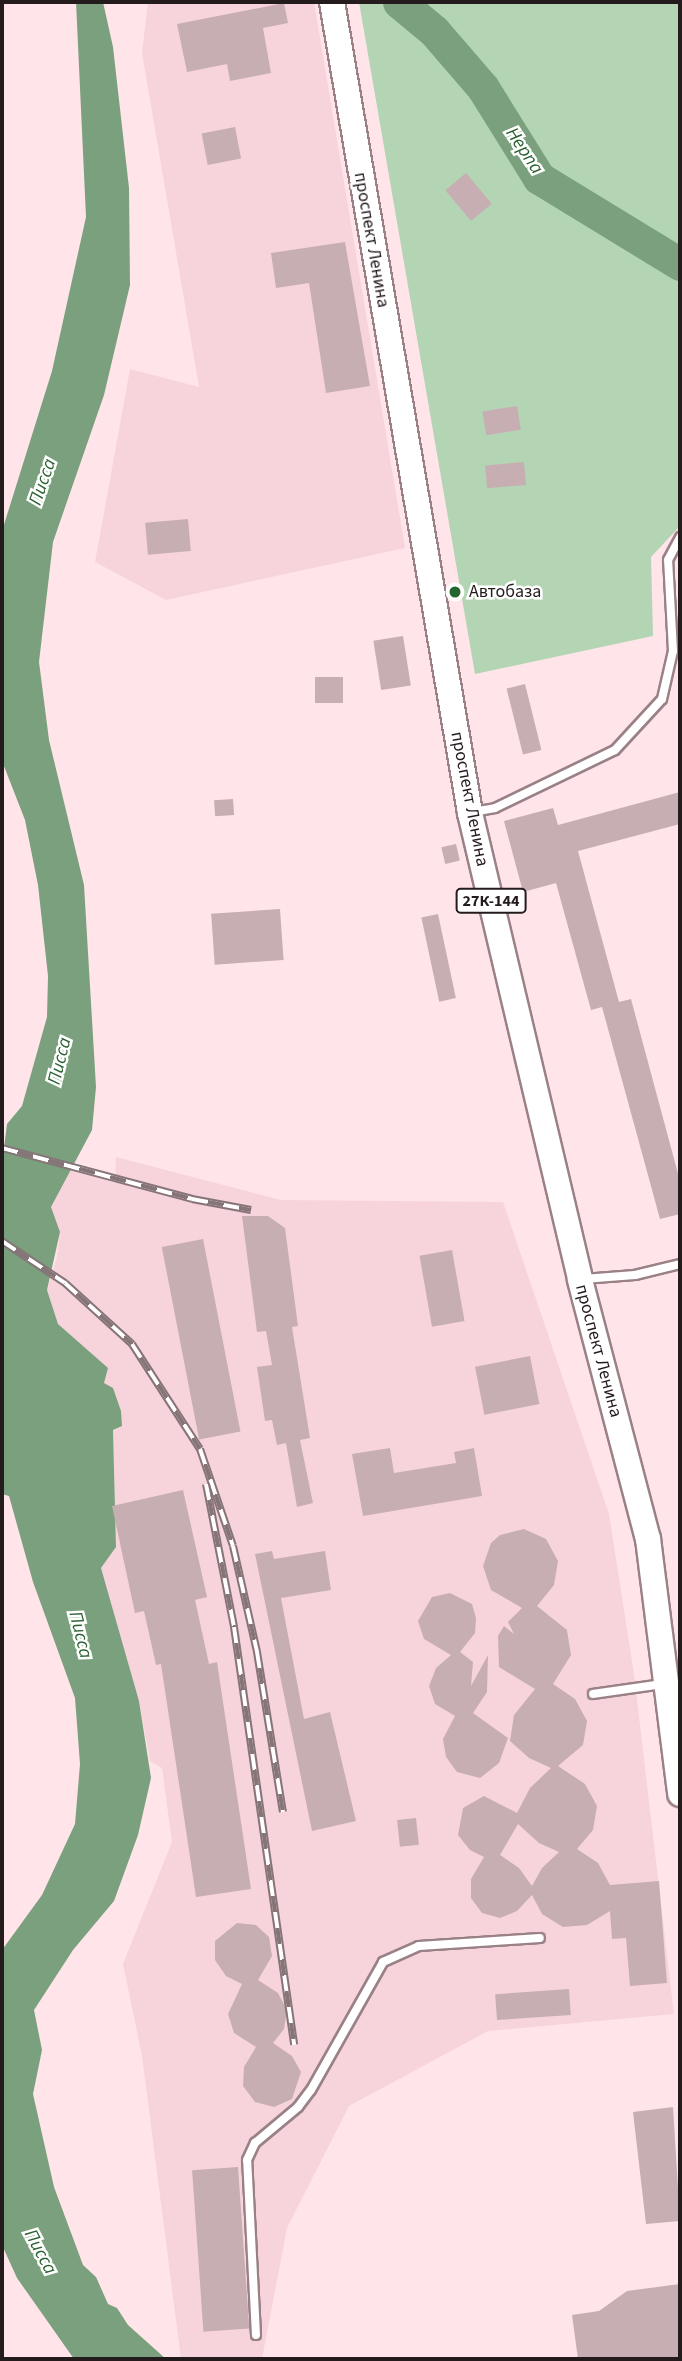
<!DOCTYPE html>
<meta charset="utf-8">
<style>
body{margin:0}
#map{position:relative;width:682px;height:2361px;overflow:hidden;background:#ffe4e9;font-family:"Source Sans 3",sans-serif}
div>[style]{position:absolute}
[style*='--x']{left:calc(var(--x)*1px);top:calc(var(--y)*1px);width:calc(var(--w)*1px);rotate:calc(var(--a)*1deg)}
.built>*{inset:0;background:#f7d4dc}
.green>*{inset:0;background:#b3d5b4}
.water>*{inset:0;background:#7ba07d}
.river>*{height:33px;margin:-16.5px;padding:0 16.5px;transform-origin:16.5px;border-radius:16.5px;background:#7ba07d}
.building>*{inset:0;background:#c7aeb3;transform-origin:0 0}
.roads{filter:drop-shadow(2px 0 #998186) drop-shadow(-2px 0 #998186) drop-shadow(0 2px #998186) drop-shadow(0 -2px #998186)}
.lane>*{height:8px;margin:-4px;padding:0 4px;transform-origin:4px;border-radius:4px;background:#fff}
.primary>*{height:24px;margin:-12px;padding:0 12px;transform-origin:12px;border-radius:12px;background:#fff}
.rail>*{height:8px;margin-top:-4px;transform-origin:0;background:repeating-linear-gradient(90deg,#fff 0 16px,#867578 0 32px);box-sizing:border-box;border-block:2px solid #867578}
.dots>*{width:19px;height:19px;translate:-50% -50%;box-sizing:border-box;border:4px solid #fff;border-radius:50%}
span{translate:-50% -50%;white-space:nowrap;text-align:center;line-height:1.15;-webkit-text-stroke:5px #fff;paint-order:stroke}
.shield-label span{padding:2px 5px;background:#fff;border:2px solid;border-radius:5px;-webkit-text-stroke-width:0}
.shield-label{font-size:16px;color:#241b1d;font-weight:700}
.street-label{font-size:18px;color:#241b1d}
.poi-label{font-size:18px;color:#241b1d}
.left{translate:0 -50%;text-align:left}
.water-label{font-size:19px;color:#2b6232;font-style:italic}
.frame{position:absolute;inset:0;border:4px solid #241b1d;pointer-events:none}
</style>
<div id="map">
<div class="built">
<i style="clip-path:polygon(148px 2px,314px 2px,405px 548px,166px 600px,95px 562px,130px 369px,199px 387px,142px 53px)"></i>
<i style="clip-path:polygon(116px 1157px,281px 1200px,503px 1202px,609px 1514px,634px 1674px,674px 2014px,488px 2031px,349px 2106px,287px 2228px,262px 2359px,181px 2359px,142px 2056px,123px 1964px,172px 1842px,162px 1768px,150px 1761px,139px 1701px,101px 1568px,116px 1547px,113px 1430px,122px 1426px,103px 1383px,58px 1324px,47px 1290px,57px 1257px,60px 1232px,50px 1207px,59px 1184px,69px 1169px,115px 1183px)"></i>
</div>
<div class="green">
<i style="clip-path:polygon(359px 2px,680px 2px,680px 526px,651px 557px,653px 636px,475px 674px)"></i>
</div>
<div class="water">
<i style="clip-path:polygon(76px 2px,103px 2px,113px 47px,129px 188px,130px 285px,104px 395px,53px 542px,39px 662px,49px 740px,84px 885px,96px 1087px,92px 1130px,51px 1207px,60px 1232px,47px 1290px,58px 1324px,108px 1368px,104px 1383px,113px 1388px,121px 1411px,122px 1426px,113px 1430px,116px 1547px,101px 1568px,139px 1701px,151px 1778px,138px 1835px,114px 1901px,73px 1950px,34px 2010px,42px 2050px,33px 2094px,54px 2187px,83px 2265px,96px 2277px,108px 2304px,117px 2308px,128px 2325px,166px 2359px,74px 2359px,17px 2278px,2px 2245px,2px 1950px,42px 1895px,75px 1824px,80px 1764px,75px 1698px,33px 1582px,9px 1496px,2px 1494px,2px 1164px,7px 1124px,22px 1106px,47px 1017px,48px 976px,38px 885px,25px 820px,2px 761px,2px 531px,52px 371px,86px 217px)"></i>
</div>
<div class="river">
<i style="--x:399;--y:2;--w:45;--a:39.6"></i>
<i style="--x:434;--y:31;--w:75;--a:49.3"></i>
<i style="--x:483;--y:88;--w:106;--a:58.1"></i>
<i style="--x:539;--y:178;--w:165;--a:31.4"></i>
</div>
<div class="building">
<i style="clip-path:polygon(284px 3px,288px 23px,263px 28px,271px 73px,230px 81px,227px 64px,187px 72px,177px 24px)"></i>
<i style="left:235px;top:127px;width:32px;height:34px;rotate:79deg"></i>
<i style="left:466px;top:173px;width:40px;height:27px;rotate:50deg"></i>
<i style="clip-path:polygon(345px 242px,370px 386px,326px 393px,309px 283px,276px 288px,271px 253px)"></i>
<i style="left:517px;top:406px;width:24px;height:35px;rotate:81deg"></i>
<i style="left:524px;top:462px;width:23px;height:39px;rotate:85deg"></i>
<i style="left:188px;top:519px;width:32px;height:43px;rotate:85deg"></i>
<i style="left:403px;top:636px;width:50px;height:30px;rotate:81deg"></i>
<i style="left:315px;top:677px;width:28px;height:26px"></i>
<i style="left:525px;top:684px;width:68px;height:19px;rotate:76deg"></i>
<i style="clip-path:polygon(680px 792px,680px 824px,578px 851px,619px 1002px,631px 999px,680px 1181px,680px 1214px,660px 1219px,602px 1007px,591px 1010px,556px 883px,523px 892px,504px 821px,553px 808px,558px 825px)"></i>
<i style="left:233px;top:799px;width:16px;height:19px;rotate:86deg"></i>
<i style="left:456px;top:844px;width:17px;height:15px;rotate:77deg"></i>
<i style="left:280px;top:909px;width:51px;height:69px;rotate:86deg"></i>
<i style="left:438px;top:914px;width:86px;height:17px;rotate:78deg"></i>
<i style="clip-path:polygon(242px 1216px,268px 1216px,285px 1228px,298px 1326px,292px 1327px,310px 1438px,300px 1440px,313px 1503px,297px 1507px,286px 1443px,277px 1445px,272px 1420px,265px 1421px,257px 1367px,272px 1365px,266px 1331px,257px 1332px)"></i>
<i style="left:203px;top:1239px;width:196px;height:42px;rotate:79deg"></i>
<i style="left:452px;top:1250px;width:72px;height:33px;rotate:80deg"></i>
<i style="left:530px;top:1356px;width:49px;height:56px;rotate:79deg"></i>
<i style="clip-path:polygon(390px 1448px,394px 1473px,456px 1463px,454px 1452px,474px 1448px,482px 1496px,363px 1516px,352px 1454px)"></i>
<i style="clip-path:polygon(183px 1490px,207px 1597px,195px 1600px,209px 1664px,217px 1662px,251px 1889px,196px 1897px,161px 1664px,156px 1665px,144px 1611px,135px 1613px,112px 1506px)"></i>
<i style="clip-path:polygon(evenodd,524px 1529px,546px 1539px,558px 1561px,554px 1585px,537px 1606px,567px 1630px,571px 1655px,553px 1684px,575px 1699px,587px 1721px,583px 1745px,558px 1766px,585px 1784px,597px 1806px,593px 1830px,577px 1849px,598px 1863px,610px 1885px,659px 1881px,667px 1983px,630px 1986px,626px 1938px,612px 1939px,610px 1911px,587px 1925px,563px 1927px,542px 1914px,532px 1895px,517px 1911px,500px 1918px,482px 1913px,471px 1898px,471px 1879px,484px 1857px,470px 1850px,458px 1835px,463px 1808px,484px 1796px,517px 1813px,530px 1788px,551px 1768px,529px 1758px,510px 1741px,514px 1715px,535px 1689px,499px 1667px,498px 1636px,504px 1626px,514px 1634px,508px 1622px,522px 1608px,491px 1590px,483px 1566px,491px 1543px,500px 1535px,524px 1529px,518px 1824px,539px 1843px,559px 1852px,542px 1868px,532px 1886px,519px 1868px,500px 1855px,518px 1824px)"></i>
<i style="clip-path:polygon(272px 1551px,274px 1559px,325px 1551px,331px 1590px,281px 1598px,304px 1719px,330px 1712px,356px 1821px,312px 1831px,255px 1554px)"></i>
<i style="clip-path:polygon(450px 1593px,472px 1604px,476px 1618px,475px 1633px,460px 1652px,473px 1662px,471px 1686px,488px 1655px,487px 1692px,473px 1713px,508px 1738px,499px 1763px,480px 1778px,457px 1772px,446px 1757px,443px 1739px,455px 1716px,435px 1704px,429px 1686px,436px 1668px,451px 1655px,424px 1639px,418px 1621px,432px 1597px)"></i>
<i style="left:416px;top:1818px;width:27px;height:19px;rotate:84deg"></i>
<i style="clip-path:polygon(237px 1923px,256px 1925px,269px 1937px,272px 1956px,258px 1980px,278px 1993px,287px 2010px,284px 2029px,273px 2043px,292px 2056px,301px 2072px,292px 2099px,274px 2107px,255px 2102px,243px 2086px,244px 2067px,256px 2047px,234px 2033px,228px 2014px,242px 1984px,226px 1976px,215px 1960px,215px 1941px)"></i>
<i style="left:569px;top:1989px;width:26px;height:74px;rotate:86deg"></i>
<i style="clip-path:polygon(673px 2107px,680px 2221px,646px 2224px,633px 2112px)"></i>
<i style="left:238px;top:2167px;width:162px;height:46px;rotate:86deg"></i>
<i style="clip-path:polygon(680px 2284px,680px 2359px,578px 2359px,572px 2315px,599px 2311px,627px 2291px)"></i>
</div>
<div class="roads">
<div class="lane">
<i style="--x:473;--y:812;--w:22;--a:-10"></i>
<i style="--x:495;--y:808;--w:133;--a:-25.8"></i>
<i style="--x:615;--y:750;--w:69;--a:-47.3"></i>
<i style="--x:662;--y:699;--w:49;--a:-77.1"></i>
<i style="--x:673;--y:651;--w:91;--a:-93.1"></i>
<i style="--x:668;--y:560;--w:26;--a:-62"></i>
<i style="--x:583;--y:1279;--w:52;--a:-4.4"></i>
<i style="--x:635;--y:1275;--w:46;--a:-13.7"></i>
<i style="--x:593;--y:1694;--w:70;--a:-8.2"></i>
<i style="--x:256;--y:2335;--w:175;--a:-92.9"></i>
<i style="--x:247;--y:2160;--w:19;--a:-65"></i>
<i style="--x:255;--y:2143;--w:56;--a:-39.9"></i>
<i style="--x:298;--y:2107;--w:21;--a:-53"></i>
<i style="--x:311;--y:2090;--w:147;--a:-60.6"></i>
<i style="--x:383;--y:1962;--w:39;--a:-24"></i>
<i style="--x:419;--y:1946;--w:121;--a:-3.8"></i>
</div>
<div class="primary">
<i style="--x:332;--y:2;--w:823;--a:80.34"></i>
<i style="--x:470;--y:813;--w:480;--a:76.7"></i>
<i style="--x:580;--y:1280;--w:268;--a:75.3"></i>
<i style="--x:648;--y:1539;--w:257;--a:82.8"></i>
</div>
</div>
<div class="rail">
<i style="--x:2;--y:1148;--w:197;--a:15"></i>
<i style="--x:192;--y:1199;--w:60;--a:10.6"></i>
<i style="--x:2;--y:1241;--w:76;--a:33.7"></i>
<i style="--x:65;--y:1283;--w:91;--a:42.3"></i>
<i style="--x:132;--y:1344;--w:125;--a:57.1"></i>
<i style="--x:200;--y:1449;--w:102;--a:71.2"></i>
<i style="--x:233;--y:1546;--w:109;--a:77.2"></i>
<i style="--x:257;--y:1652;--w:162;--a:80.8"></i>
<i style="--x:206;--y:1484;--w:146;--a:78.9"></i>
<i style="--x:234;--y:1627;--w:422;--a:81.8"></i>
</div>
<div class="dots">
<i style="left:455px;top:592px;background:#25652f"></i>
</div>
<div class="shield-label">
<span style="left:491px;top:901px">27К-144</span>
</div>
<div class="street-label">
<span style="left:371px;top:240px;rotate:80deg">проспект Ленина</span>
<span style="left:469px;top:799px;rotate:79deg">проспект Ленина</span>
<span style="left:598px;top:1351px;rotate:75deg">проспект Ленина</span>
</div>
<div class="poi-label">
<span class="left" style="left:469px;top:592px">Автобаза</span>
</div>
<div class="water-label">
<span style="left:524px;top:151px;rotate:56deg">Нерпа</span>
<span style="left:43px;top:482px;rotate:-71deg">Писса</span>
<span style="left:60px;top:1061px;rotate:-76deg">Писса</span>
<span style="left:80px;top:1635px;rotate:76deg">Писса</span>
<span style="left:40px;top:2252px;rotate:62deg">Писса</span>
</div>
<div class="frame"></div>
</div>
